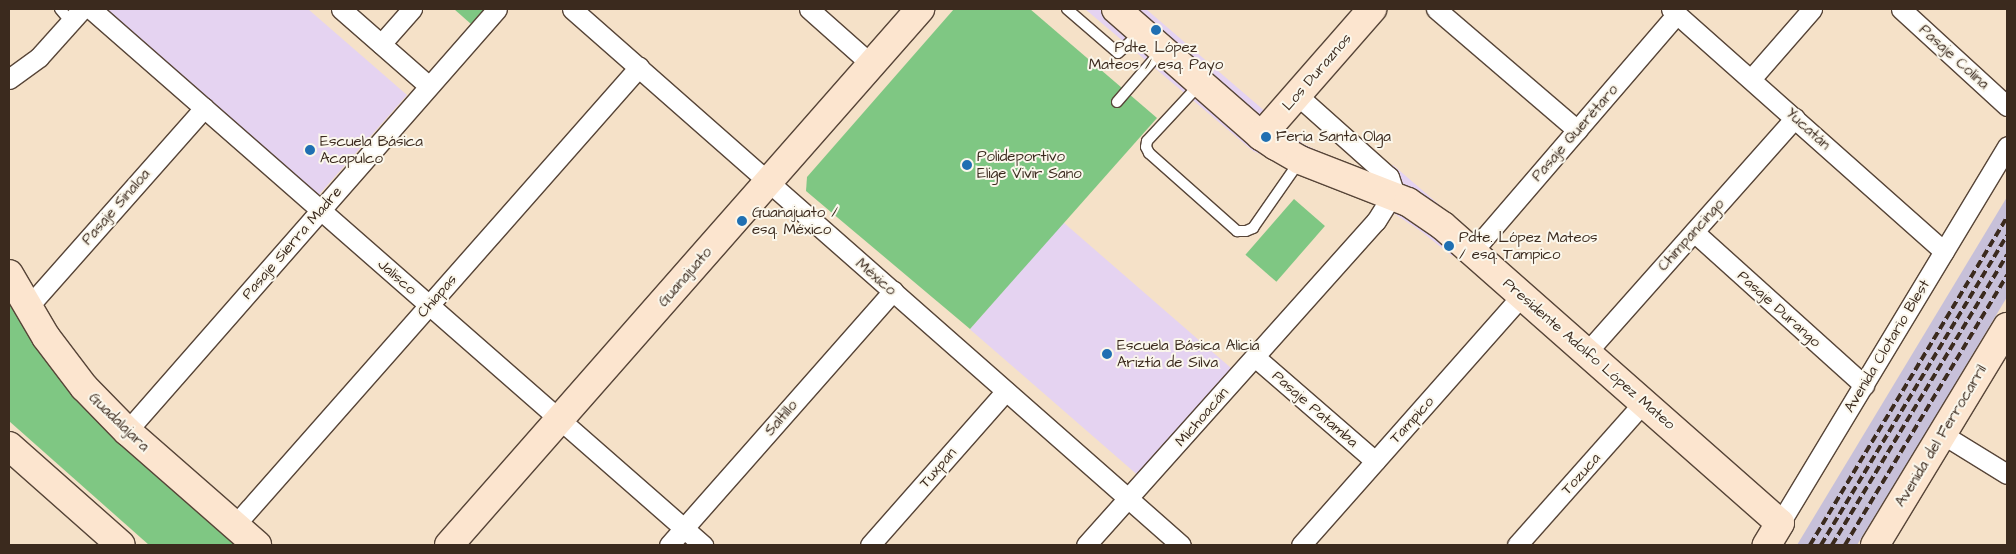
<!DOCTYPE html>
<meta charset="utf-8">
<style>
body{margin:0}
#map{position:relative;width:2016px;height:554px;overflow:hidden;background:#f5e1c8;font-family:"Architects Daughter",sans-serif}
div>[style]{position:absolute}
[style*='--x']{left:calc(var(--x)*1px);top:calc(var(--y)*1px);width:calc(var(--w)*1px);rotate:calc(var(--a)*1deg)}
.built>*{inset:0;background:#e5d3f1;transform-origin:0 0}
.industrial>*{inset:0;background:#c7c0d9}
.green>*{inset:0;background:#7fc783;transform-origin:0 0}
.roads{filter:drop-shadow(1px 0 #574538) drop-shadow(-1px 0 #574538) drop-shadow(0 1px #574538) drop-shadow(0 -1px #574538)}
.lane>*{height:10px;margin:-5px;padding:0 5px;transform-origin:5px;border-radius:5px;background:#fff}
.street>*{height:19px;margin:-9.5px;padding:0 9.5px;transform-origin:9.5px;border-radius:9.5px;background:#fff}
.secondary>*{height:28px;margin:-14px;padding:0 14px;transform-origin:14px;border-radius:14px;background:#fce5cf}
.rail>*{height:4px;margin-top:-2px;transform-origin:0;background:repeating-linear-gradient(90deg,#3b2a1e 0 8px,transparent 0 12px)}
.dots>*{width:14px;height:14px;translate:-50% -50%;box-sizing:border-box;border:2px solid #fbf7ec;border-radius:50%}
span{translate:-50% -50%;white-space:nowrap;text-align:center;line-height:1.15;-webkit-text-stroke:4px #fbf7ec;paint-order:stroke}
.poi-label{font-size:15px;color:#3b2a1e}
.left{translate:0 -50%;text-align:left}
.street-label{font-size:15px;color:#3b2a1e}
.frame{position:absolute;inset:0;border:10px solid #3b2a1e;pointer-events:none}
</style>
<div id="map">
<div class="built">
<i style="clip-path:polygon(100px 9px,308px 9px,407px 95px,316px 198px)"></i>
<i style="clip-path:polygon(1085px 9px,1146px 9px,1303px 144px,1373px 175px,1393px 165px,1472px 233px,1452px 256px,1422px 232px,1395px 214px,1253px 151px)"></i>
<i style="left:1063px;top:222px;width:223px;height:142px;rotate:41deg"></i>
</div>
<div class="industrial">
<i style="clip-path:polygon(2007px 197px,2007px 297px,1928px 429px,1857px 545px,1797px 545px)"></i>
</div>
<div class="green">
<i style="clip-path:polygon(454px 9px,485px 9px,471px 24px)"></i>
<i style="clip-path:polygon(954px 9px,1030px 9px,1157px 118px,970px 329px,806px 191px,807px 177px)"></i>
<i style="left:1294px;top:199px;width:41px;height:74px;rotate:41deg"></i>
<i style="clip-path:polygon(9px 300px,243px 545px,149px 545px,9px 421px)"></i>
</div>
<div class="roads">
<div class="lane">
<i style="--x:60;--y:9;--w:17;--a:50"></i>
<i style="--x:1067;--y:9;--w:67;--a:40.8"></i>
<i style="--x:1118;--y:53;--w:31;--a:-42"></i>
<i style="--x:1200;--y:84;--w:78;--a:132.9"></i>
<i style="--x:1147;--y:141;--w:6;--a:99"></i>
<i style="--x:1146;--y:147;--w:7;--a:63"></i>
<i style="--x:1149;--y:153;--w:118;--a:41.6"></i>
<i style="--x:1237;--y:231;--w:9;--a:0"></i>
<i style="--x:1246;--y:231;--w:8;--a:-23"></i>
<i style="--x:1253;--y:228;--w:80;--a:-55.1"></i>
<i style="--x:1117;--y:102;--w:69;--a:-49.1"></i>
</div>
<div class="street">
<i style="--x:91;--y:9;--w:814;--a:41.21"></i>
<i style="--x:341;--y:9;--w:117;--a:41.2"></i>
<i style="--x:572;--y:9;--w:811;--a:41.35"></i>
<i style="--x:809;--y:9;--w:83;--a:41.6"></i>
<i style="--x:1436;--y:9;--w:186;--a:40.6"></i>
<i style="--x:1671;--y:9;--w:365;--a:41.6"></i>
<i style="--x:1901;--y:9;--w:144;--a:42.5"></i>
<i style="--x:381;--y:44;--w:47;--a:-48.5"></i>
<i style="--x:9;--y:79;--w:37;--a:-36"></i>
<i style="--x:39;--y:57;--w:64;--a:-48.1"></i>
<i style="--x:1751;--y:79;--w:93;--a:-48.9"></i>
<i style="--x:1694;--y:232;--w:229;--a:42"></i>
<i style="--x:1472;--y:252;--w:314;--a:-49.3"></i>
<i style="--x:28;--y:307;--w:266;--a:-48.5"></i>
<i style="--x:1587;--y:352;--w:313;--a:-48.4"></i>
<i style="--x:1255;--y:357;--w:159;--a:40.9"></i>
<i style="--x:127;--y:431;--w:561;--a:-48.76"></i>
<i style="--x:1942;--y:434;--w:76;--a:31.6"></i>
<i style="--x:1780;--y:523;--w:440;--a:-58.9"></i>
<i style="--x:235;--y:525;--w:611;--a:-48.58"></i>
<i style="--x:669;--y:545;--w:339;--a:-48.6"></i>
<i style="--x:870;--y:545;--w:205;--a:-48.6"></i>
<i style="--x:1086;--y:545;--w:435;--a:-48.2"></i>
<i style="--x:1376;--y:221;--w:31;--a:-58"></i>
<i style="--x:1392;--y:195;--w:6;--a:-81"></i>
<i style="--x:1393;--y:189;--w:13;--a:-108"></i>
<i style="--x:1389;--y:177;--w:123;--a:-138.3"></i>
<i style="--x:1301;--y:545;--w:334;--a:-48.5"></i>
<i style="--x:1517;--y:545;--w:191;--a:-48.4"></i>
</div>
<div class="secondary">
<i style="--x:1116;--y:9;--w:193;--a:41.2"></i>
<i style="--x:1261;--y:136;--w:18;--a:34"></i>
<i style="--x:1276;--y:146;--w:28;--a:30"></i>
<i style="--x:1300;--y:160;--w:116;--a:21.3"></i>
<i style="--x:1408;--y:202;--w:42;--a:34.4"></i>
<i style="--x:1443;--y:226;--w:449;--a:41.4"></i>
<i style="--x:1780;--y:523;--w:26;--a:121"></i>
<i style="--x:1261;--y:136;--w:169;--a:-48.8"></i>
<i style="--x:9;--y:274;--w:73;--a:59.6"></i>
<i style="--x:46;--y:337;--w:63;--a:52.8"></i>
<i style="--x:84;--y:387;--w:62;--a:45.7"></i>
<i style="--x:127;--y:431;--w:173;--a:41.2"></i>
<i style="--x:9;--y:446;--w:149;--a:41.5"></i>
<i style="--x:449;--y:545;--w:714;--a:-48.69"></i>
<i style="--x:1875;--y:545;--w:255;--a:-58.8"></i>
</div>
</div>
<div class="rail">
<i style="--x:1810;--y:545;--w:383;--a:-59"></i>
<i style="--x:1821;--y:545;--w:361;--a:-59"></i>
<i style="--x:1832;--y:545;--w:339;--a:-58.9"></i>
<i style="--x:1845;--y:545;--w:315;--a:-59"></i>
</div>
<div class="dots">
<i style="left:1156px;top:30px;background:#1f6fb2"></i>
<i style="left:1266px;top:137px;background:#1f6fb2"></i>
<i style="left:310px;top:150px;background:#1f6fb2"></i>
<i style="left:967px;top:165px;background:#1f6fb2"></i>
<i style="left:742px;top:221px;background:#1f6fb2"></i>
<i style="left:1449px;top:246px;background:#1f6fb2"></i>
<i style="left:1107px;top:354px;background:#1f6fb2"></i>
</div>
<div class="poi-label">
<span style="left:1156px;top:56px">Pdte. López<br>Mateos / esq. Payo</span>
<span class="left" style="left:1276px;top:137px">Feria Santa Olga</span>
<span class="left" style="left:320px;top:150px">Escuela Básica<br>Acapulco</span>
<span class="left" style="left:977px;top:165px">Polideportivo<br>Elige Vivir Sano</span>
<span class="left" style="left:752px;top:221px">Guanajuato /<br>esq. México</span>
<span class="left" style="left:1459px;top:246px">Pdte. López Mateos<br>/ esq. Tampico</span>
<span class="left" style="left:1117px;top:354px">Escuela Básica Alicia<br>Ariztía de Silva</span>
</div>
<div class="street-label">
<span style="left:1954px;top:57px;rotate:42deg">Pasaje Colina</span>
<span style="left:1317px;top:72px;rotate:-49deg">Los Duraznos</span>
<span style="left:1808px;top:129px;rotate:42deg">Yucatán</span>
<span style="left:1575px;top:133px;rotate:-49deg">Pasaje Querétaro</span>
<span style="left:116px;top:207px;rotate:-49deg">Pasaje Sinaloa</span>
<span style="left:1691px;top:235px;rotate:-48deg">Chimpancingo</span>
<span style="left:292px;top:243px;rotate:-49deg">Pasaje Sierra Madre</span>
<span style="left:397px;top:277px;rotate:41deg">Jalisco</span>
<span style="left:685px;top:277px;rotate:-49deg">Guanajuato</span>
<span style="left:876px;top:277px;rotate:41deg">México</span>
<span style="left:437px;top:296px;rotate:-49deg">Chiapas</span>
<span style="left:1779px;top:309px;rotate:42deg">Pasaje Durango</span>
<span style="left:1887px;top:346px;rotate:-59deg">Avenida Clotario Blest</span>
<span style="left:1589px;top:354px;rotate:41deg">Presidente Adolfo López Mateo</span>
<span style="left:1315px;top:409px;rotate:41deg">Pasaje Patamba</span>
<span style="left:1202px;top:417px;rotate:-49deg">Michoacán</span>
<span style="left:781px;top:418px;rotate:-49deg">Saltillo</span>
<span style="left:1412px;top:420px;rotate:-48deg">Tampico</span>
<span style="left:119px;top:422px;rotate:44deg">Guadalajara</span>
<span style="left:1941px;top:436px;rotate:-59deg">Avenida del Ferrocarril</span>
<span style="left:938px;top:468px;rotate:-49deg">Tuxpan</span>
<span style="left:1581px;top:474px;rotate:-48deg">Tozuca</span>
</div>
<div class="frame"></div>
</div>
